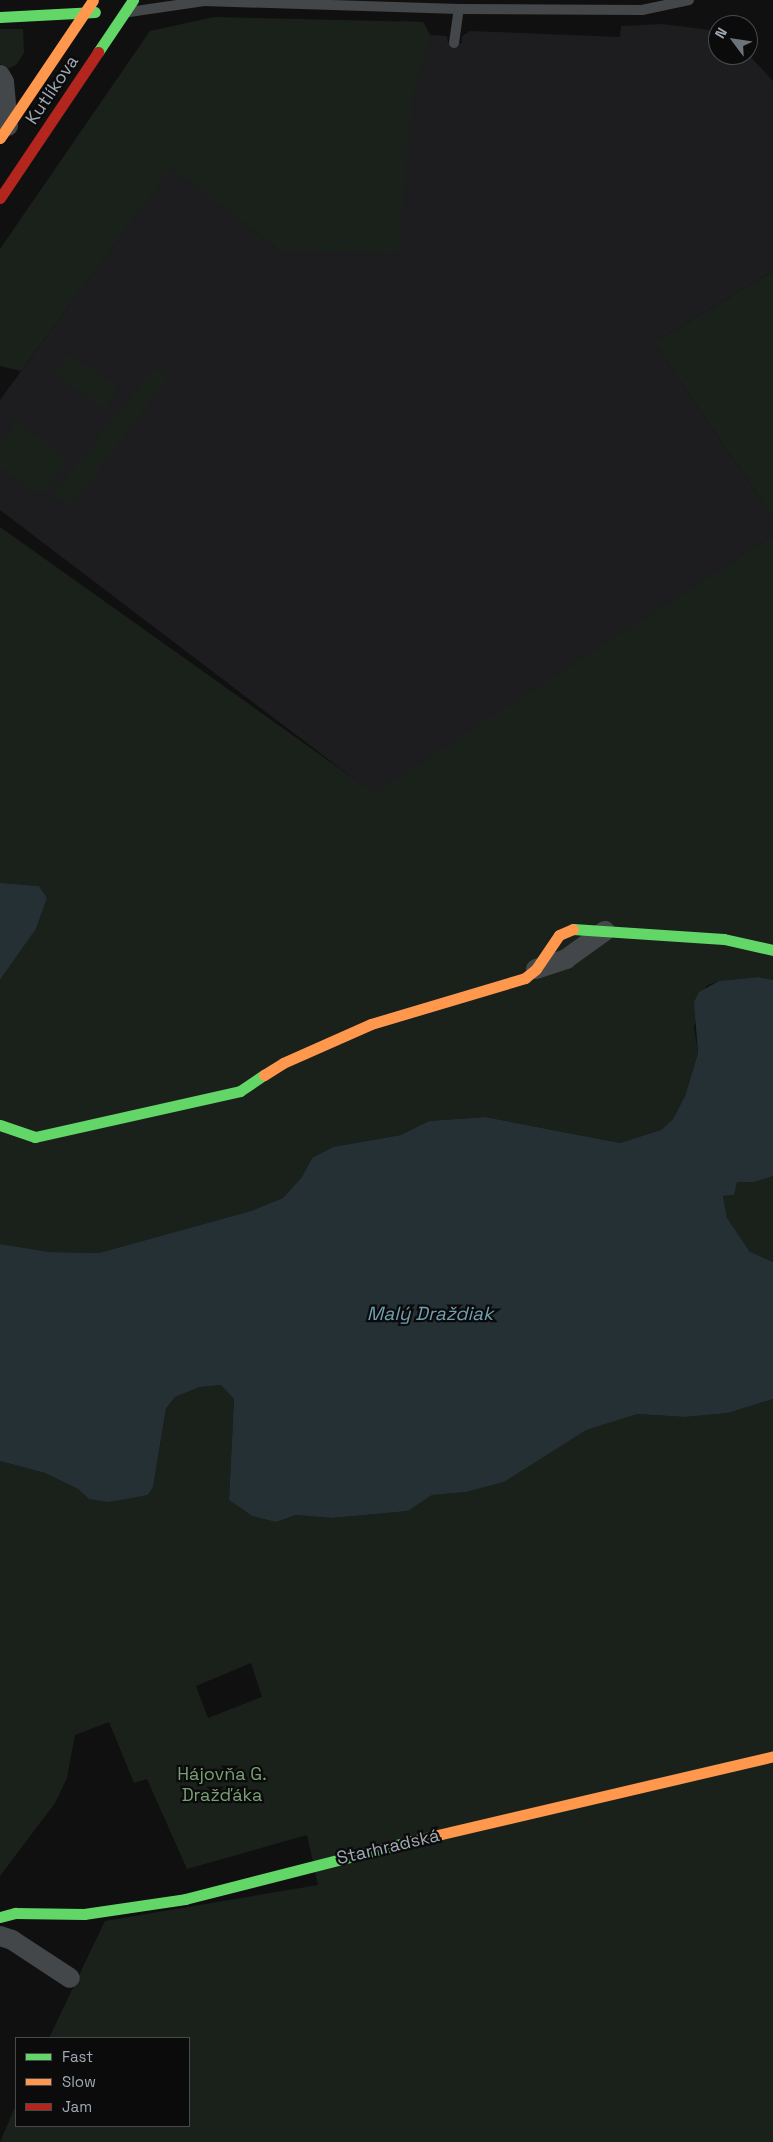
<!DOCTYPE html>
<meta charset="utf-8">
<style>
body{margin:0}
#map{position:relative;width:773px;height:2142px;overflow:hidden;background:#101011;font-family:"Space Grotesk",sans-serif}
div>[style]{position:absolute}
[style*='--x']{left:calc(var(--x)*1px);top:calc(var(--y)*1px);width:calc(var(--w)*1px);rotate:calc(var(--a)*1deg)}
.built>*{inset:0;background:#1d1d1f}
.green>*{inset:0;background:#1a211b;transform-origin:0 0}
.water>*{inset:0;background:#253034}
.lane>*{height:10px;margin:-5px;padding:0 5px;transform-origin:5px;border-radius:5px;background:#444749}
.street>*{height:20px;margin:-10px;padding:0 10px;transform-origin:10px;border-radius:10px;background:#444749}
.fast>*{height:11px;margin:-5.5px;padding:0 5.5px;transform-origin:5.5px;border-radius:5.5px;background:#63d668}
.slow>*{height:11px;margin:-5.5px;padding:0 5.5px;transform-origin:5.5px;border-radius:5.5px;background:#ff974d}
.jam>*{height:11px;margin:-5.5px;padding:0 5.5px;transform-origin:5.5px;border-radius:5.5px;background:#b3261e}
span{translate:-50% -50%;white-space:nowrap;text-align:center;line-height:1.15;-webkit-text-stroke:4.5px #0b0b0c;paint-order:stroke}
.street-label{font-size:18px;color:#9fa9b3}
.park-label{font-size:18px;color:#79a074}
.water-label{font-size:19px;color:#729fb2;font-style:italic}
.legend{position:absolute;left:15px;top:2037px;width:175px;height:90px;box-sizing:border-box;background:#0b0b0c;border:1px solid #464a4f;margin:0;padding:6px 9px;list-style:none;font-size:15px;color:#9fa9b3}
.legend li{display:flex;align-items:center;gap:10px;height:25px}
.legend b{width:25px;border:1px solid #464a4f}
.north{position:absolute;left:708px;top:15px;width:50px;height:50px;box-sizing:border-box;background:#0b0b0c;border:1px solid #464a4f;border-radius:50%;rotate:301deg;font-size:14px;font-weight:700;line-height:20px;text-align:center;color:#9fa9b3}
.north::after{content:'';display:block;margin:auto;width:18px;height:22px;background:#6d737a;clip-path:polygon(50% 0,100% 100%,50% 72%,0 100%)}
</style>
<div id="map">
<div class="built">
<i style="clip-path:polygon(400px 21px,423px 22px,430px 35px,447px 36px,448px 43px,462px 43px,462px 36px,470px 31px,620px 37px,621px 26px,662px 24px,718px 31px,718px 55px,748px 54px,773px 81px,773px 271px,654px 343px,773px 517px,773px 535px,374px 794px,0 510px,0 400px,171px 167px,280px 251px)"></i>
</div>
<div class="green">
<i style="clip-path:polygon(214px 17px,423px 22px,430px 35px,413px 95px,398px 253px,280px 251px,171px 168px,21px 371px,0 366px,0 249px,150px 31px)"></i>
<i style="clip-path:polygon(0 29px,23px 29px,24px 53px,16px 65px,5px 70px,0 63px)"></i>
<i style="clip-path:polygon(773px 271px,773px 517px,654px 343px)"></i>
<i style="left:69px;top:353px;width:61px;height:25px;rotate:36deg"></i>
<i style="clip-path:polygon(155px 368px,168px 378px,72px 505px,51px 496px)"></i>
<i style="clip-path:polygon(17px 421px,69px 460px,45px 492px,33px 493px,0 467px,0 443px)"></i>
<i style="clip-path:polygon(0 527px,374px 793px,773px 535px,773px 980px,758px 977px,719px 981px,706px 986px,694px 1027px,698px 1053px,685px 1096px,673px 1119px,661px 1130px,620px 1143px,485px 1117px,429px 1121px,401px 1135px,333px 1147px,312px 1158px,302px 1177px,283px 1198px,251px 1211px,99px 1253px,49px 1252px,0 1244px,0 980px,36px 929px,47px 898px,39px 886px,0 883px)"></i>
<i style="clip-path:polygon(773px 1176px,773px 1262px,772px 1262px,750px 1252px,727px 1218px,723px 1196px,734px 1195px,737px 1182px,755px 1182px)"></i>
<i style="clip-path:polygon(evenodd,221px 1385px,234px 1399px,229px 1500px,252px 1516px,276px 1522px,296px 1515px,332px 1518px,408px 1511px,432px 1495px,466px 1492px,504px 1482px,586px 1429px,637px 1414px,685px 1417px,728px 1413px,773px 1399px,773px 2142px,0 2142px,16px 2105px,16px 2126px,189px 2126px,189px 2038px,49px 2038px,105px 1921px,318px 1885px,307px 1835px,187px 1869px,147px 1779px,134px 1783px,109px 1722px,75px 1735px,67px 1778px,55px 1803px,0 1876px,0 1461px,45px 1473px,78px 1489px,89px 1499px,148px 1495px,153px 1487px,166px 1410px,175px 1397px,200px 1387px,221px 1385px,251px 1663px,262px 1697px,208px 1718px,196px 1686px,251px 1663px)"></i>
</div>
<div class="water">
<i style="clip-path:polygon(0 883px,39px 886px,47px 898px,36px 929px,0 980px)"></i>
<i style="clip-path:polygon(758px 977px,773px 980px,773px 1176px,755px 1182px,737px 1182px,734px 1195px,723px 1196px,727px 1218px,750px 1252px,773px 1262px,773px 1399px,728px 1413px,685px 1417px,637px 1414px,586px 1430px,504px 1482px,466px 1492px,432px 1495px,408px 1511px,332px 1518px,296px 1515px,276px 1522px,252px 1516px,229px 1500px,234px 1399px,221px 1385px,200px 1387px,175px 1397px,166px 1409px,153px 1487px,148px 1495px,109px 1502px,89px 1499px,78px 1489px,45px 1473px,0 1461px,0 1244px,49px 1252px,99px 1253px,251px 1211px,283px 1198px,302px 1177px,312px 1158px,333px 1147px,401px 1135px,429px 1121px,485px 1117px,620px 1143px,661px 1130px,673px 1119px,685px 1096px,698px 1053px,694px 1002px,699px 992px,719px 981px)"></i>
</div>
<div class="lane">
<i style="--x:129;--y:12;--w:76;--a:-8.3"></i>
<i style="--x:204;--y:1;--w:255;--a:1.8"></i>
<i style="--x:459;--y:9;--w:183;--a:0.3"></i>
<i style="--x:642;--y:10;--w:48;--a:-12"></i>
<i style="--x:454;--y:43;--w:34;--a:-82"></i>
</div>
<div class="street">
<i style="--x:0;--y:75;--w:8;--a:60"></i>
<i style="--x:4;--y:82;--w:44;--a:84.8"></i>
<i style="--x:536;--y:969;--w:32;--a:-18"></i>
<i style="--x:566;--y:959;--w:48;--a:-35.7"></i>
<i style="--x:0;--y:1936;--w:13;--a:18"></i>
<i style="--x:12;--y:1940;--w:69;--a:33.2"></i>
</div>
<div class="fast">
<i style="--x:0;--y:17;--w:95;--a:-3"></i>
<i style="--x:98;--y:52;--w:63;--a:-56.1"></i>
<i style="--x:573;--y:929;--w:151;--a:3.8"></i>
<i style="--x:724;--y:939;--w:50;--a:12.7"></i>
<i style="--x:0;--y:1125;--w:37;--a:19"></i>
<i style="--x:35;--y:1137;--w:210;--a:-12.6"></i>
<i style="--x:240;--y:1091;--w:29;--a:-34"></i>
<i style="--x:0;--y:1917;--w:16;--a:-15"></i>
<i style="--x:15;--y:1913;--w:69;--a:0.8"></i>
<i style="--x:84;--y:1914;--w:102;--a:-8.4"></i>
<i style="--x:185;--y:1899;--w:234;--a:-14.3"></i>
</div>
<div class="slow">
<i style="--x:0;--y:138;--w:166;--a:-56"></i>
<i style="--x:264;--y:1075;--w:22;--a:-32"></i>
<i style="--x:283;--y:1063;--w:96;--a:-23.9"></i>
<i style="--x:371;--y:1024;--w:161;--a:-16.6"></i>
<i style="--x:525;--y:978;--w:14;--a:-39"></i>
<i style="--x:536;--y:969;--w:41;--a:-55.9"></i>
<i style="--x:559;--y:935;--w:15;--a:-23"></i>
<i style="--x:412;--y:1841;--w:371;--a:-13.2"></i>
</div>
<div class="jam">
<i style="--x:0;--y:198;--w:176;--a:-56.1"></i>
</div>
<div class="street-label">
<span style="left:52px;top:90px;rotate:-56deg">Kutlíkova</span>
<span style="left:388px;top:1847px;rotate:-13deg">Starhradská</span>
</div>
<div class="park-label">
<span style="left:222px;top:1785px">Hájovňa G.<br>Dražďáka</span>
</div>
<div class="water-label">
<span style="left:430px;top:1314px">Malý Draždiak</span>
</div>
<ul class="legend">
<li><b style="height:6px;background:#63d668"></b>Fast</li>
<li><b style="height:6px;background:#ff974d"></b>Slow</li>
<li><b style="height:6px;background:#b3261e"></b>Jam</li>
</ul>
<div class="north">N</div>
</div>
